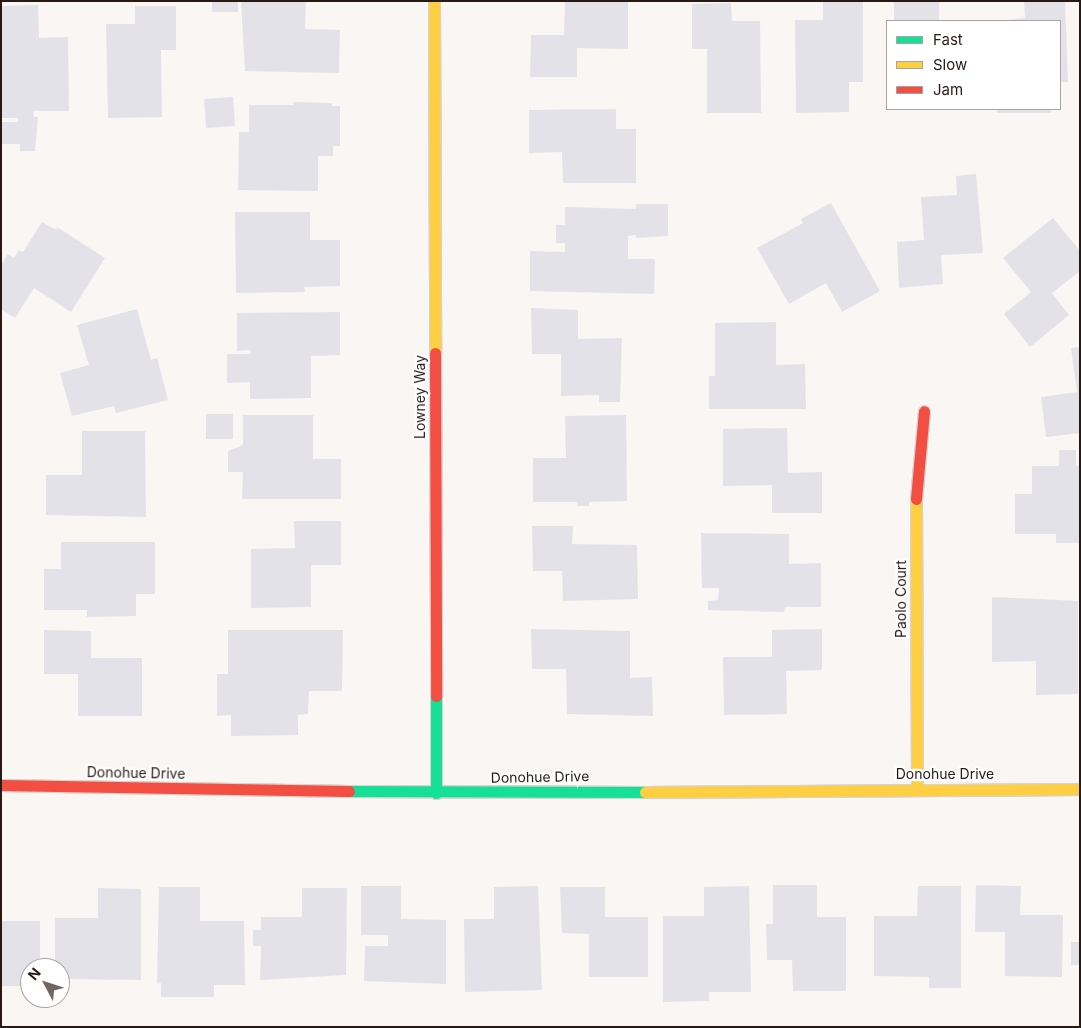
<!DOCTYPE html>
<style>
body{margin:0}
#map{position:relative;width:1081px;height:1028px;overflow:hidden;background:#faf6f4;font-family:Inter,sans-serif}
div>[style]{position:absolute}
[style*='--x']{left:calc(var(--x)*1px);top:calc(var(--y)*1px);width:calc(var(--w)*1px);rotate:calc(var(--a)*1deg)}
.building>*{inset:0;background:#e4e2e9;transform-origin:0 0}
.roads{filter:drop-shadow(1px 0 #dbd1cd) drop-shadow(-1px 0 #dbd1cd) drop-shadow(0 1px #dbd1cd) drop-shadow(0 -1px #dbd1cd)}
.fast>*{height:11px;margin:-5.5px;padding:0 5.5px;transform-origin:5.5px;border-radius:5.5px;background:#16e098}
.slow>*{height:11px;margin:-5.5px;padding:0 5.5px;transform-origin:5.5px;border-radius:5.5px;background:#ffcf43}
.jam>*{height:11px;margin:-5.5px;padding:0 5.5px;transform-origin:5.5px;border-radius:5.5px;background:#f24e42}
span{translate:-50% -50%;white-space:nowrap;text-align:center;line-height:1.15;-webkit-text-stroke:4.5px #fff;paint-order:stroke}
.street-label{font-size:14px;color:#271913}
.frame{position:absolute;inset:0;border:2px solid #271913;pointer-events:none}
.legend{position:absolute;left:886px;top:20px;width:175px;height:90px;box-sizing:border-box;background:#fff;border:1px solid #a9a3a1;margin:0;padding:6px 9px;list-style:none;font-size:15px;color:#271913}
.legend li{display:flex;align-items:center;gap:10px;height:25px}
.legend b{width:25px;border:1px solid #a9a3a1}
.north{position:absolute;left:20px;top:958px;width:50px;height:50px;box-sizing:border-box;background:#fff;border:1px solid #a9a3a1;border-radius:50%;rotate:310deg;font-size:14px;font-weight:700;line-height:20px;text-align:center;color:#271913}
.north::after{content:'';display:block;margin:auto;width:18px;height:22px;background:#716662;clip-path:polygon(50% 0,100% 100%,50% 72%,0 100%)}
</style>
<div id="map">
<div class="building">
<i style="left:212px;top:1px;width:26px;height:11px"></i>
<i style="clip-path:polygon(241px 1px,306px 1px,305px 29px,340px 30px,339px 73px,245px 71px)"></i>
<i style="clip-path:polygon(565px 1px,628px 1px,628px 49px,577px 48px,577px 77px,530px 77px,531px 35px,564px 35px)"></i>
<i style="clip-path:polygon(1024px 1px,1065px 1px,1068px 82px,1060px 82px,1060px 21px,996px 21px,1025px 18px)"></i>
<i style="clip-path:polygon(823px 2px,863px 2px,863px 82px,849px 82px,849px 112px,796px 113px,795px 20px,823px 20px)"></i>
<i style="left:939px;top:2px;width:19px;height:45px;rotate:90deg"></i>
<i style="clip-path:polygon(731px 3px,732px 21px,760px 21px,761px 113px,707px 113px,707px 49px,692px 49px,692px 4px)"></i>
<i style="clip-path:polygon(38px 5px,39px 38px,68px 37px,69px 111px,33px 111px,34px 117px,38px 117px,35px 151px,20px 151px,20px 144px,1px 144px,1px 122px,18px 122px,18px 118px,1px 118px,1px 6px)"></i>
<i style="clip-path:polygon(135px 6px,176px 6px,176px 50px,161px 50px,162px 117px,108px 118px,106px 24px,135px 24px)"></i>
<i style="left:233px;top:97px;width:29px;height:29px;rotate:86deg"></i>
<i style="clip-path:polygon(293px 102px,332px 103px,332px 106px,340px 106px,340px 146px,333px 146px,333px 156px,318px 156px,318px 191px,238px 190px,239px 132px,249px 132px,249px 105px,294px 105px)"></i>
<i style="clip-path:polygon(616px 109px,616px 129px,636px 129px,636px 183px,563px 183px,562px 152px,529px 153px,529px 110px)"></i>
<i style="left:997px;top:109px;width:54px;height:4px"></i>
<i style="clip-path:polygon(976px 174px,983px 253px,941px 255px,943px 284px,899px 288px,897px 242px,924px 240px,921px 197px,957px 195px,956px 176px)"></i>
<i style="clip-path:polygon(831px 203px,880px 291px,842px 312px,826px 283px,789px 304px,757px 248px,803px 223px,801px 219px)"></i>
<i style="clip-path:polygon(636px 204px,668px 204px,668px 236px,636px 238px,636px 235px,628px 236px,628px 259px,655px 259px,654px 294px,530px 291px,530px 251px,565px 252px,565px 243px,556px 243px,556px 225px,565px 225px,565px 207px,636px 209px)"></i>
<i style="clip-path:polygon(235px 212px,310px 212px,310px 240px,340px 240px,340px 286px,304px 287px,305px 292px,236px 293px)"></i>
<i style="clip-path:polygon(1053px 218px,1080px 251px,1080px 271px,1052px 293px,1069px 315px,1030px 347px,1004px 314px,1031px 292px,1003px 258px)"></i>
<i style="clip-path:polygon(42px 222px,56px 230px,57px 227px,105px 258px,71px 312px,34px 288px,15px 318px,1px 309px,1px 265px,8px 254px,14px 258px,19px 250px,23px 252px)"></i>
<i style="clip-path:polygon(531px 308px,578px 310px,578px 339px,622px 338px,620px 402px,599px 402px,599px 395px,561px 396px,561px 354px,532px 354px)"></i>
<i style="clip-path:polygon(137px 309px,151px 360px,157px 358px,168px 400px,116px 413px,114px 406px,72px 416px,60px 373px,89px 365px,77px 325px)"></i>
<i style="clip-path:polygon(340px 312px,340px 355px,311px 356px,311px 398px,250px 399px,250px 382px,227px 383px,227px 354px,251px 354px,250px 350px,237px 351px,237px 313px)"></i>
<i style="clip-path:polygon(776px 322px,776px 365px,805px 364px,806px 409px,709px 409px,709px 376px,715px 376px,715px 323px)"></i>
<i style="clip-path:polygon(1080px 347px,1080px 433px,1046px 437px,1041px 397px,1077px 392px,1071px 348px)"></i>
<i style="left:233px;top:414px;width:25px;height:27px;rotate:90deg"></i>
<i style="clip-path:polygon(243px 415px,313px 415px,313px 459px,341px 459px,341px 499px,242px 499px,243px 472px,228px 472px,228px 451px,243px 445px)"></i>
<i style="clip-path:polygon(626px 415px,627px 501px,589px 502px,589px 506px,578px 506px,577px 502px,533px 502px,533px 458px,566px 458px,565px 416px)"></i>
<i style="clip-path:polygon(787px 428px,788px 473px,822px 472px,822px 513px,772px 513px,772px 485px,723px 486px,723px 429px)"></i>
<i style="clip-path:polygon(82px 431px,145px 431px,146px 517px,46px 515px,46px 475px,82px 475px)"></i>
<i style="clip-path:polygon(1059px 450px,1076px 450px,1076px 466px,1080px 466px,1080px 543px,1056px 543px,1056px 534px,1015px 534px,1015px 494px,1032px 494px,1032px 466px,1059px 466px)"></i>
<i style="clip-path:polygon(294px 521px,341px 521px,341px 565px,311px 565px,311px 607px,251px 608px,251px 549px,295px 548px)"></i>
<i style="clip-path:polygon(532px 526px,573px 526px,572px 544px,637px 545px,638px 599px,563px 601px,562px 571px,533px 571px)"></i>
<i style="clip-path:polygon(701px 533px,789px 534px,789px 564px,821px 563px,821px 607px,785px 607px,784px 612px,708px 610px,708px 601px,718px 600px,719px 588px,702px 588px)"></i>
<i style="clip-path:polygon(61px 542px,155px 542px,155px 594px,136px 594px,136px 616px,87px 617px,87px 610px,44px 610px,44px 569px,61px 569px)"></i>
<i style="clip-path:polygon(992px 597px,1078px 601px,1078px 694px,1036px 695px,1036px 661px,992px 662px)"></i>
<i style="clip-path:polygon(531px 629px,630px 631px,630px 678px,652px 677px,653px 716px,567px 714px,566px 669px,532px 669px)"></i>
<i style="clip-path:polygon(822px 629px,822px 670px,786px 671px,787px 714px,724px 715px,723px 657px,772px 657px,772px 630px)"></i>
<i style="clip-path:polygon(44px 630px,91px 631px,91px 658px,142px 658px,142px 716px,78px 716px,78px 674px,44px 674px)"></i>
<i style="clip-path:polygon(228px 630px,343px 630px,342px 691px,309px 691px,308px 714px,298px 715px,298px 735px,231px 736px,231px 715px,217px 716px,217px 674px,228px 674px)"></i>
<i style="clip-path:polygon(773px 885px,817px 885px,817px 917px,846px 917px,846px 991px,793px 991px,792px 960px,767px 960px,766px 924px,773px 924px)"></i>
<i style="clip-path:polygon(976px 885px,1021px 886px,1020px 915px,1063px 915px,1062px 977px,1005px 976px,1005px 932px,975px 932px)"></i>
<i style="clip-path:polygon(361px 886px,401px 886px,401px 919px,446px 920px,446px 984px,364px 981px,365px 946px,388px 946px,388px 935px,361px 935px)"></i>
<i style="clip-path:polygon(538px 886px,542px 990px,465px 992px,464px 919px,494px 919px,494px 887px)"></i>
<i style="clip-path:polygon(749px 886px,751px 992px,709px 992px,709px 1001px,663px 1002px,663px 916px,704px 916px,704px 887px)"></i>
<i style="clip-path:polygon(918px 886px,961px 886px,961px 988px,929px 988px,929px 977px,874px 976px,874px 916px,917px 916px)"></i>
<i style="clip-path:polygon(159px 887px,200px 887px,200px 921px,244px 921px,245px 985px,214px 985px,214px 997px,161px 997px,161px 983px,157px 984px)"></i>
<i style="clip-path:polygon(560px 887px,605px 887px,605px 917px,648px 917px,648px 977px,589px 977px,589px 934px,562px 933px)"></i>
<i style="clip-path:polygon(98px 888px,141px 889px,141px 980px,60px 979px,60px 968px,55px 968px,55px 918px,98px 918px)"></i>
<i style="clip-path:polygon(302px 888px,347px 888px,346px 975px,260px 980px,261px 946px,253px 946px,253px 930px,261px 930px,261px 917px,302px 917px)"></i>
<i style="clip-path:polygon(1px 921px,40px 921px,40px 968px,30px 968px,30px 986px,1px 986px)"></i>
<i style="left:1080px;top:942px;width:23px;height:9px;rotate:90deg"></i>
</div>
<div class="roads">
<div class="fast">
<i style="--x:436;--y:696;--w:97;--a:90"></i>
<i style="--x:349;--y:791;--w:296;--a:0.2"></i>
</div>
<div class="slow">
<i style="--x:434;--y:1;--w:352;--a:89.8"></i>
<i style="--x:916;--y:499;--w:289;--a:89.8"></i>
<i style="--x:645;--y:792;--w:435;--a:-0.4"></i>
</div>
<div class="jam">
<i style="--x:435;--y:353;--w:343;--a:89.8"></i>
<i style="--x:916;--y:499;--w:88;--a:-84.8"></i>
<i style="--x:1;--y:785;--w:348;--a:1"></i>
</div>
</div>
<div class="street-label">
<span style="left:420px;top:397px;rotate:-90deg">Lowney Way</span>
<span style="left:901px;top:599px;rotate:-90deg">Paolo Court</span>
<span style="left:136px;top:773px;rotate:1deg">Donohue Drive</span>
<span style="left:945px;top:774px">Donohue Drive</span>
<span style="left:540px;top:777px;rotate:-1deg">Donohue Drive</span>
</div>
<div class="frame"></div>
<ul class="legend">
<li><b style="height:6px;background:#16e098"></b>Fast</li>
<li><b style="height:6px;background:#ffcf43"></b>Slow</li>
<li><b style="height:6px;background:#f24e42"></b>Jam</li>
</ul>
<div class="north">N</div>
</div>
